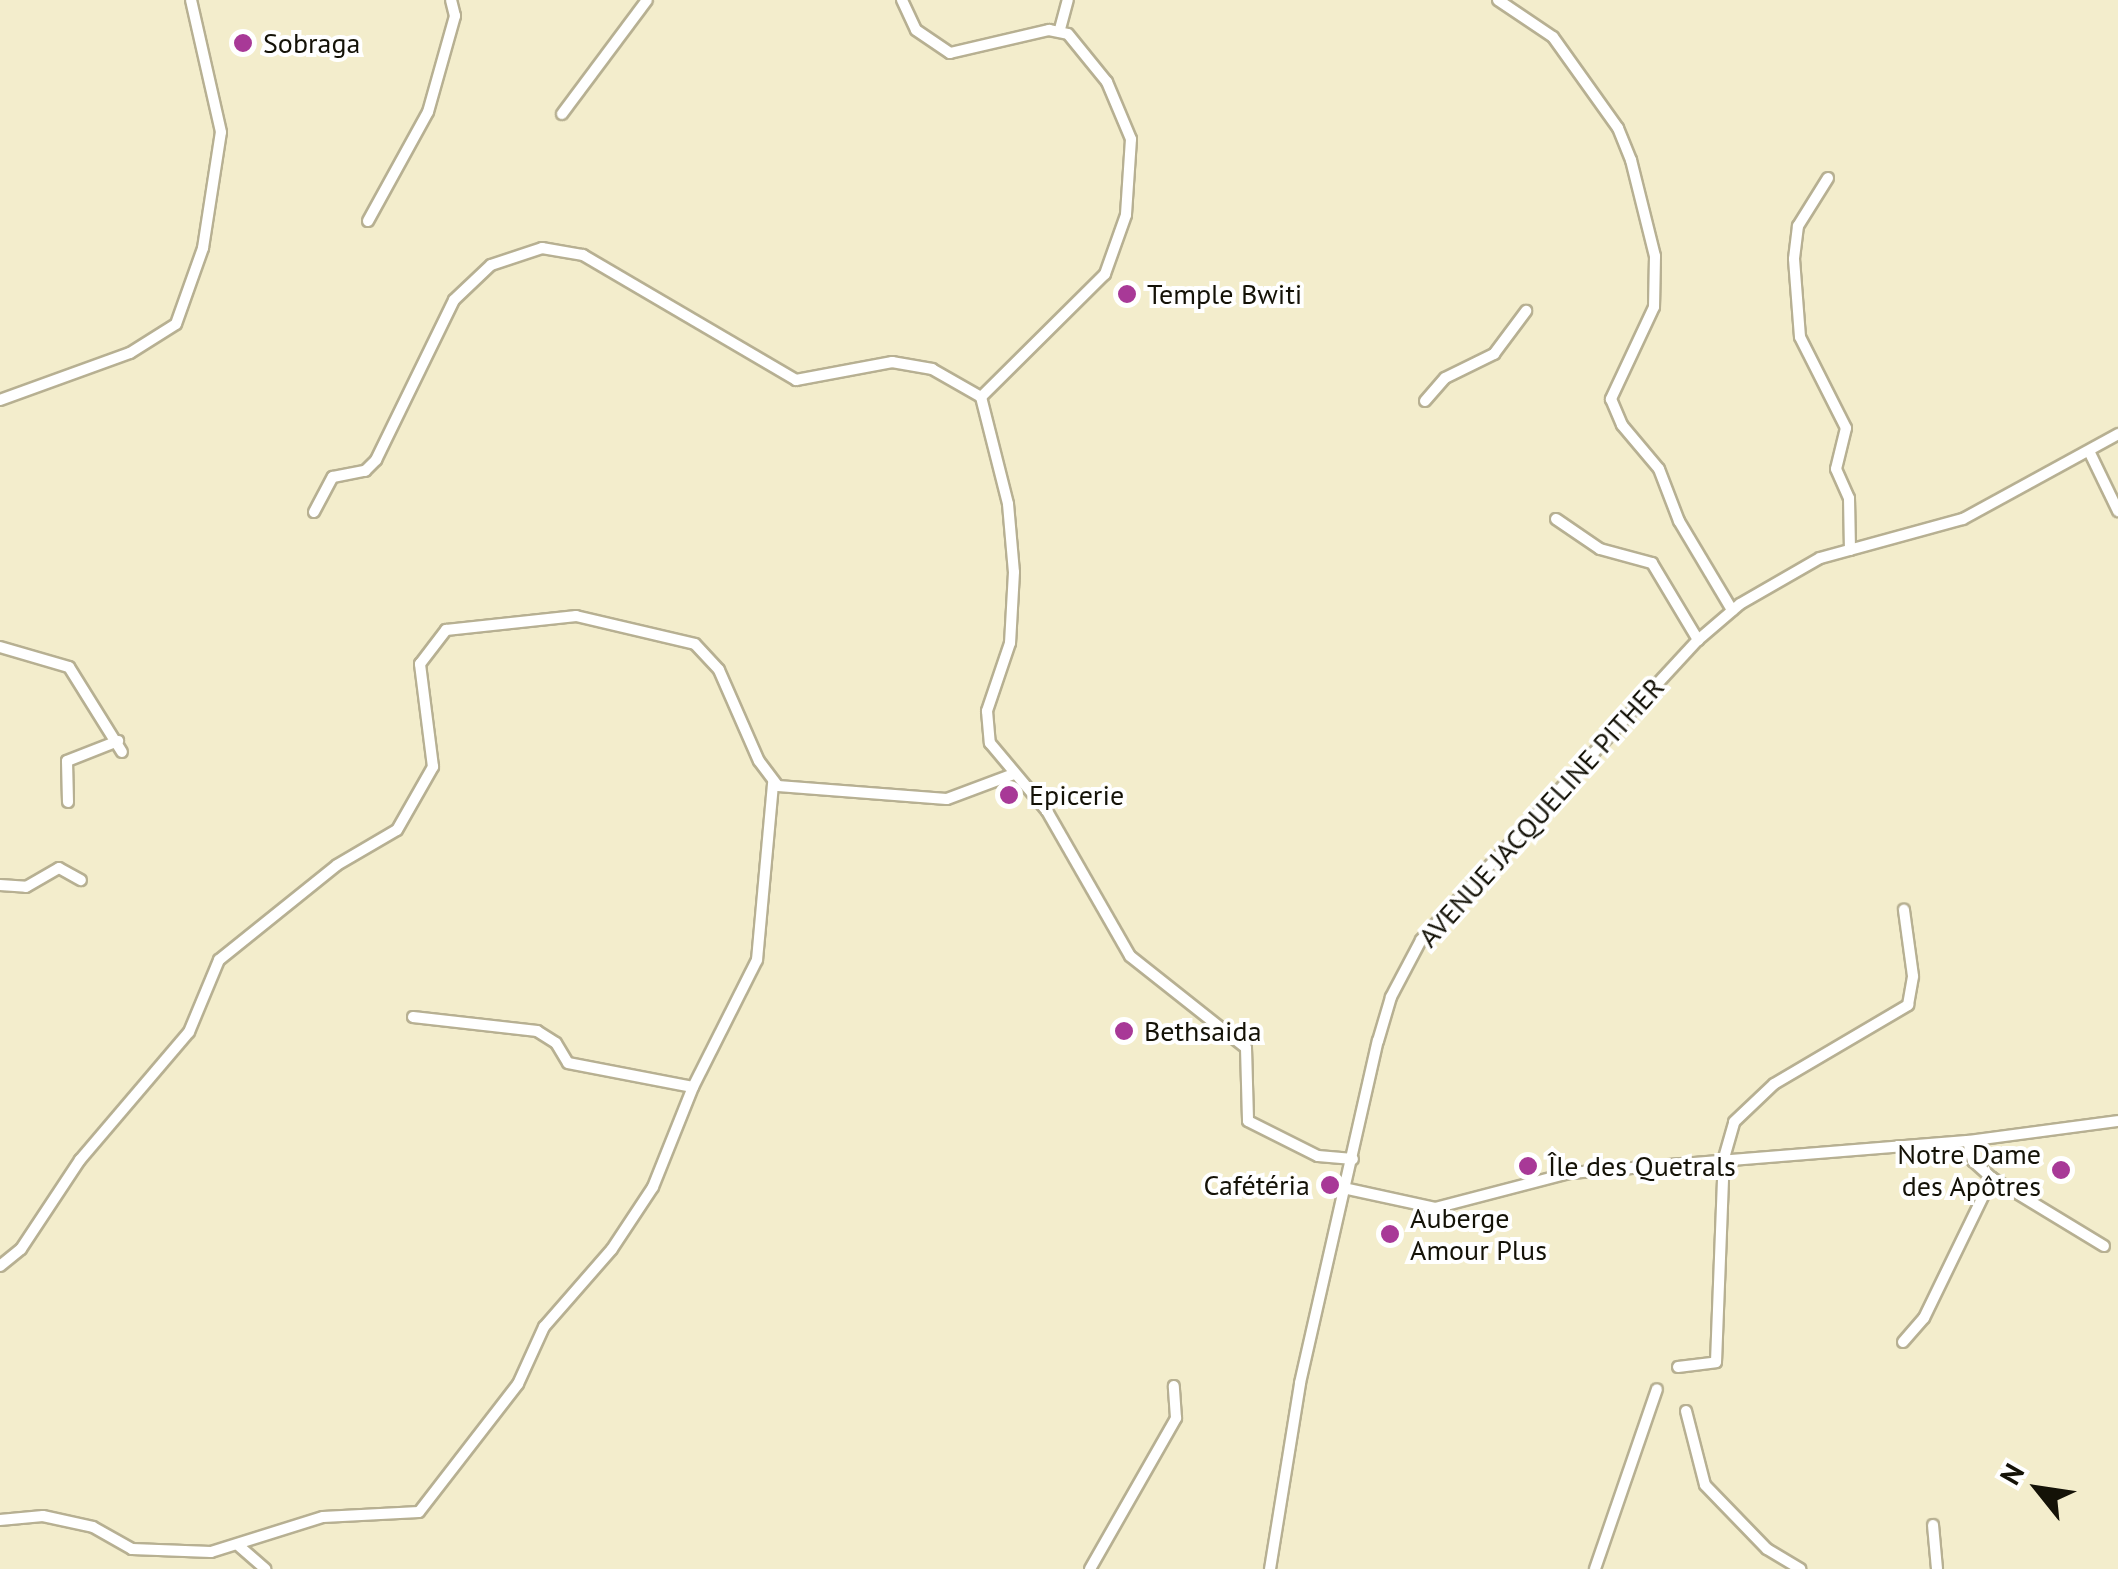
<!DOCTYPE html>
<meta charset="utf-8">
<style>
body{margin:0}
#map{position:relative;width:2118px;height:1569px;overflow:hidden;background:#f3edcc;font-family:"PT Sans",sans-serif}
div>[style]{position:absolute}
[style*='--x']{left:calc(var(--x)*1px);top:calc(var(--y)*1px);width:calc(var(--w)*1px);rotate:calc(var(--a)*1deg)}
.roads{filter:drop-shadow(2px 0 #b7b092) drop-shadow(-2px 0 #b7b092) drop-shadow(0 2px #b7b092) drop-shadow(0 -2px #b7b092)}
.minor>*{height:10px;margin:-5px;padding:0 5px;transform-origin:5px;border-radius:5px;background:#fff}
.dots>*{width:28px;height:28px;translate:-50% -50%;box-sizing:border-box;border:5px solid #fff;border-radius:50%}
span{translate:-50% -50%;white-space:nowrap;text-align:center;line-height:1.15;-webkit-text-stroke:8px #fff;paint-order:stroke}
.poi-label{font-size:28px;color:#141207}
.left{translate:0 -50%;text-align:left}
.right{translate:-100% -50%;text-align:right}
.street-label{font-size:28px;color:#141207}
.north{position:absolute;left:1988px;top:1439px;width:100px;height:100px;-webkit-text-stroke:8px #fff;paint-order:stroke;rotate:300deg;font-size:28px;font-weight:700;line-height:40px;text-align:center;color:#141207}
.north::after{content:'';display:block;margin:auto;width:35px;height:45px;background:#141207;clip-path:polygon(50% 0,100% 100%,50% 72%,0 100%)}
</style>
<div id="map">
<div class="roads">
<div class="minor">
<i style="--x:902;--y:0;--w:33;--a:65"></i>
<i style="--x:916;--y:30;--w:41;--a:34.1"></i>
<i style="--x:950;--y:53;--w:102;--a:-13.1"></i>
<i style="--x:1049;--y:30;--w:19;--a:12"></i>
<i style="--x:1068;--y:34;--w:62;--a:50.9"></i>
<i style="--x:1107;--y:82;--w:62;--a:67.2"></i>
<i style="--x:1131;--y:139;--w:76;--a:93.8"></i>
<i style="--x:1126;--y:215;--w:63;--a:109.6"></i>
<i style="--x:1105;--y:274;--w:175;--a:135.2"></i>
<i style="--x:1498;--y:0;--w:66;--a:33.9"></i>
<i style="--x:1553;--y:37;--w:112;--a:54.5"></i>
<i style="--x:1618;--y:128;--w:35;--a:68"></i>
<i style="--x:1631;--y:160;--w:99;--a:76"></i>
<i style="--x:1655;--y:256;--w:51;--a:91.1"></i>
<i style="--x:1654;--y:307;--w:102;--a:115.1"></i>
<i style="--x:1611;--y:399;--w:28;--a:67"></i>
<i style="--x:1622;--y:425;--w:57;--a:49.9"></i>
<i style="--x:1659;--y:469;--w:56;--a:69"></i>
<i style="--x:1679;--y:521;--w:104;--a:59.2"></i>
<i style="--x:1060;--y:29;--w:30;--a:-75"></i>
<i style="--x:562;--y:114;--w:142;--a:-53.3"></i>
<i style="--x:1828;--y:178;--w:57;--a:122"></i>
<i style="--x:1798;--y:226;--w:33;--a:97"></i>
<i style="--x:1794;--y:259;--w:78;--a:85.6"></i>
<i style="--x:1800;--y:337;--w:102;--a:63.2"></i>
<i style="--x:1846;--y:428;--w:42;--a:103.7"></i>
<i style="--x:1836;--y:469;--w:32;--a:66"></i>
<i style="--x:1849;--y:498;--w:52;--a:88.9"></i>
<i style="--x:368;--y:221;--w:124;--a:-61.2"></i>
<i style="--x:428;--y:112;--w:100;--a:-74.3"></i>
<i style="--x:455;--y:16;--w:16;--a:-104"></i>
<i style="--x:981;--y:397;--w:110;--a:75.8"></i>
<i style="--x:1008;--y:504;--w:68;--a:85"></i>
<i style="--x:1014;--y:572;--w:71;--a:93.2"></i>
<i style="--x:1010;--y:643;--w:72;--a:108.7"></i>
<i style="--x:987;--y:711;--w:32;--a:85"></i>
<i style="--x:990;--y:743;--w:89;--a:50"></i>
<i style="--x:1047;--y:811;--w:167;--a:60.2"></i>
<i style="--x:1130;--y:956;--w:148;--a:38.4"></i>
<i style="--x:1246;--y:1048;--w:73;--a:88.4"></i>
<i style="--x:1248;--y:1121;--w:78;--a:26.6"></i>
<i style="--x:1318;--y:1156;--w:35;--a:5"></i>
<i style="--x:0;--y:400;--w:138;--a:-19.9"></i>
<i style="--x:130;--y:353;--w:54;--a:-32.2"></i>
<i style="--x:176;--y:324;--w:81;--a:-70.4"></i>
<i style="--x:203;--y:248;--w:117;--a:-81.2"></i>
<i style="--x:221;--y:132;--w:135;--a:-102.8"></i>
<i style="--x:1425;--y:401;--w:30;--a:-49"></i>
<i style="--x:1445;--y:378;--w:55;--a:-26.1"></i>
<i style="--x:1494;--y:354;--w:54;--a:-53.3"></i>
<i style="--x:2089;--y:451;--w:67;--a:64.2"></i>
<i style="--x:314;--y:512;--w:40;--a:-62"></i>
<i style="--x:333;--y:477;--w:33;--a:-11"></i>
<i style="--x:365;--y:471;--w:16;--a:-45"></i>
<i style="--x:376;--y:460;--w:178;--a:-64"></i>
<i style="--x:454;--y:300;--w:51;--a:-43.4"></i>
<i style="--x:491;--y:265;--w:54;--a:-18.4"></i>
<i style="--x:542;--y:248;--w:42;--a:9.7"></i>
<i style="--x:583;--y:255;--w:247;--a:30.4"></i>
<i style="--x:796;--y:380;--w:98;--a:-10.6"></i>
<i style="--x:892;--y:362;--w:41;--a:9.9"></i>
<i style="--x:932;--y:369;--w:56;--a:29.7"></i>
<i style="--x:1556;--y:519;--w:53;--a:34.3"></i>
<i style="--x:1600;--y:549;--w:54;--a:15.1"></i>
<i style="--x:1652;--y:563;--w:90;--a:59.1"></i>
<i style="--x:0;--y:647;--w:72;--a:16.2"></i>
<i style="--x:69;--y:667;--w:100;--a:58.1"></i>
<i style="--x:68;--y:802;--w:41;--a:-91.4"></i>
<i style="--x:67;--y:761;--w:55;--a:-21.4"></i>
<i style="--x:0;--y:885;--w:26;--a:4"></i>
<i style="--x:26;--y:887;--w:38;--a:-30"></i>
<i style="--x:59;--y:868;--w:25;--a:29"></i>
<i style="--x:413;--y:1017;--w:125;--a:6.4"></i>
<i style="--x:537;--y:1031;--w:22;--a:32"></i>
<i style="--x:556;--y:1043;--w:23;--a:59"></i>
<i style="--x:568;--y:1063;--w:127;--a:10.9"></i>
<i style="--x:1968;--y:1141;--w:21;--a:76"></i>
<i style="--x:1973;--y:1161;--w:25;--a:42"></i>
<i style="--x:1992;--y:1178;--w:131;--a:31.3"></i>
<i style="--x:1348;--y:1189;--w:89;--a:12.3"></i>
<i style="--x:1435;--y:1208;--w:138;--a:-14.6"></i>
<i style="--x:1569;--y:1173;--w:400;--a:-4.6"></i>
<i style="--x:1968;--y:1141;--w:151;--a:-7.6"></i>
<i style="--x:0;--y:1266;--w:27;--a:-39"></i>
<i style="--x:21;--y:1249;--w:107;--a:-56.5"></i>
<i style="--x:80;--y:1160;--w:168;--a:-49.6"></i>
<i style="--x:189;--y:1032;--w:78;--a:-67.4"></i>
<i style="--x:219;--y:960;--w:151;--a:-38.8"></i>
<i style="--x:337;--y:865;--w:69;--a:-30.3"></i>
<i style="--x:397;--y:830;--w:73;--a:-60.3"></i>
<i style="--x:433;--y:767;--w:104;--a:-97.2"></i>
<i style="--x:420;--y:664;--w:43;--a:-52.6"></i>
<i style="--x:446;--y:630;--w:131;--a:-6.1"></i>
<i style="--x:576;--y:616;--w:122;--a:13.2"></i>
<i style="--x:695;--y:644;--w:35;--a:47"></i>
<i style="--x:719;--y:670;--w:99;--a:66.3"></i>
<i style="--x:759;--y:761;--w:31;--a:53"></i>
<i style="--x:778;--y:786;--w:169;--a:4.4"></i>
<i style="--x:947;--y:799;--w:72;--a:-20.5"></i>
<i style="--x:1903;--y:1342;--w:32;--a:-49"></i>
<i style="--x:1924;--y:1318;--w:156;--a:-64.1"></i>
<i style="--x:1678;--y:1367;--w:38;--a:-7"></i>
<i style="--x:1716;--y:1362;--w:204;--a:-87.8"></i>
<i style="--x:1724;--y:1158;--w:37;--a:-74"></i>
<i style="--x:1734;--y:1122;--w:55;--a:-43.5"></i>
<i style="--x:1774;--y:1084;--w:156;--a:-30.5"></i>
<i style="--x:1908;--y:1005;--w:29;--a:-80"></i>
<i style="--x:1913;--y:976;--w:67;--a:-97.8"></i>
<i style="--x:1686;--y:1411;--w:76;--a:75.6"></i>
<i style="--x:1705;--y:1485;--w:89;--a:45.9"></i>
<i style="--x:1767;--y:1549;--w:39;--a:31"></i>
<i style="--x:0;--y:1520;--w:43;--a:-5.3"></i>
<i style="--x:43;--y:1516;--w:51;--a:12.4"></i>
<i style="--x:93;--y:1527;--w:45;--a:29.4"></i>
<i style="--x:132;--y:1549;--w:79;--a:2.2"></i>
<i style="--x:211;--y:1552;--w:117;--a:-17.4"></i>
<i style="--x:323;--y:1517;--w:96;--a:-3"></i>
<i style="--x:419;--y:1512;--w:162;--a:-52.3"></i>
<i style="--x:518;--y:1384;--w:63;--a:-65.5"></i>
<i style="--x:544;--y:1327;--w:103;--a:-48.9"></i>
<i style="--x:612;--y:1249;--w:74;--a:-56.5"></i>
<i style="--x:653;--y:1187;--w:108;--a:-68.2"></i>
<i style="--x:693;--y:1087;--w:142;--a:-63.3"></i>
<i style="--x:757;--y:960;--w:178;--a:-84.8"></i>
<i style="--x:1933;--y:1525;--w:44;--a:84.8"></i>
<i style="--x:239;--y:1546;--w:35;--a:41"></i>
<i style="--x:1090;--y:1569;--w:174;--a:-60.3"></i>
<i style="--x:1176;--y:1418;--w:32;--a:-94"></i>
<i style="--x:1270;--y:1569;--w:188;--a:-80.8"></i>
<i style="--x:1300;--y:1383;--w:351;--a:-77.2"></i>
<i style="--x:1378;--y:1041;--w:46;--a:-73.5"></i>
<i style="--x:1391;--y:997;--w:64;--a:-62.2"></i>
<i style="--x:1421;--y:940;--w:408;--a:-47.3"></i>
<i style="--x:1698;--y:640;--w:55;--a:-40.6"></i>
<i style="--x:1740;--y:604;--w:92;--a:-29.9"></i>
<i style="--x:1820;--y:558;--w:148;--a:-15.3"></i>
<i style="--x:1963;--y:519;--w:177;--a:-28.7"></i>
<i style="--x:1595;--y:1569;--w:190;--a:-71"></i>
</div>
</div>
<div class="dots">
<i style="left:243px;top:43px;background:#a83997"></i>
<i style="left:1127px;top:294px;background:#a83997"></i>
<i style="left:1009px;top:795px;background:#a83997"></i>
<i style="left:1124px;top:1031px;background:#a83997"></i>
<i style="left:1528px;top:1166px;background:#a83997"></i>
<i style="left:2061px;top:1170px;background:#a83997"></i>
<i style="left:1330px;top:1185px;background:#a83997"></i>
<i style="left:1390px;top:1234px;background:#a83997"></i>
</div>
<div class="poi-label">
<span class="left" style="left:263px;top:43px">Sobraga</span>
<span class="left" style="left:1147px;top:294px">Temple Bwiti</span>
<span class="left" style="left:1029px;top:795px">Epicerie</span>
<span class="left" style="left:1144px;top:1031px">Bethsaida</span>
<span class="right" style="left:2041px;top:1170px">Notre Dame<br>des Apôtres</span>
<span class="left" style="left:1548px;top:1166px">Île des Quetrals</span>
<span class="right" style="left:1310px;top:1185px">Cafétéria</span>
<span class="left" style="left:1410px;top:1234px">Auberge<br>Amour Plus</span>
</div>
<div class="street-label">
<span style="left:1541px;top:812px;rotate:-48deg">AVENUE JACQUELINE PITHER</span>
</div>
<div class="north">N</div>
</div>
